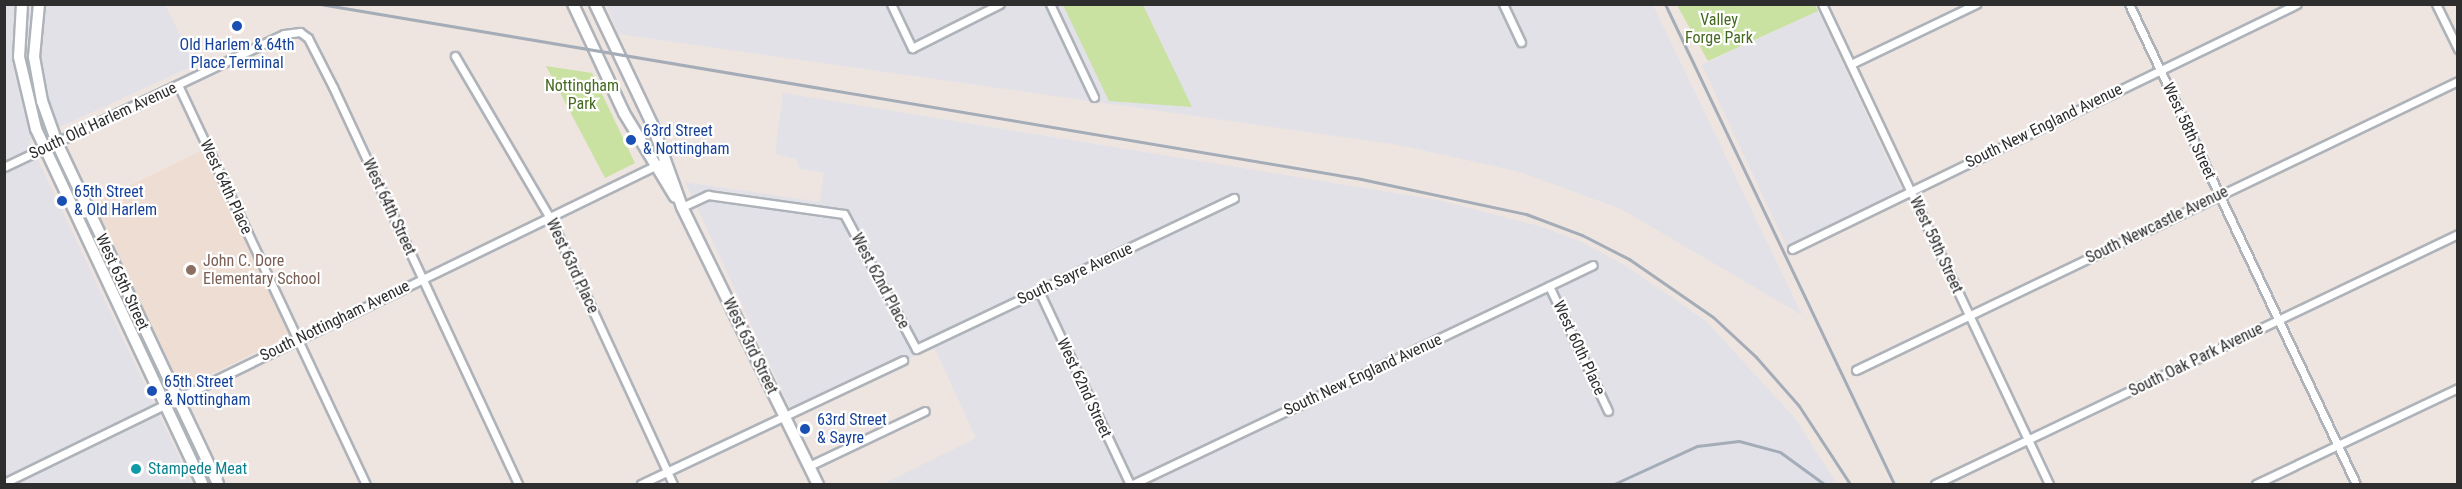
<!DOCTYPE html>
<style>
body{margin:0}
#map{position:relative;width:2462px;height:489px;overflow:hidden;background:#eee5e1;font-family:"Roboto Condensed",sans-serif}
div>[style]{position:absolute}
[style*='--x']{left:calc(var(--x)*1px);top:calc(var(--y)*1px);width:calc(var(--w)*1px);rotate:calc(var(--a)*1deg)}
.industrial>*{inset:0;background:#e1e1e7;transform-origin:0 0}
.education>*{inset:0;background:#eeddd2;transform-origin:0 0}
.green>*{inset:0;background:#c9e1a1}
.roads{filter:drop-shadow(2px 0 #aeb3b9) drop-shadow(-2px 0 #aeb3b9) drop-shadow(0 2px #aeb3b9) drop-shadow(0 -2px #aeb3b9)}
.street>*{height:7px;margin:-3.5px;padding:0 3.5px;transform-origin:3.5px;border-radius:3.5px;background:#fff}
.secondary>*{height:10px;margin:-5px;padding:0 5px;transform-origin:5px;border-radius:5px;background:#fff}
.rail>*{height:3px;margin:-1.5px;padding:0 1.5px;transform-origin:1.5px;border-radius:1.5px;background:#a4acb7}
.dots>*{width:16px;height:16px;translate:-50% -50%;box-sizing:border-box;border:3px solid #fff;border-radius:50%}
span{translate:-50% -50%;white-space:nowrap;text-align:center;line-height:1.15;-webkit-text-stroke:4.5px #fff;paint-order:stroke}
.park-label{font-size:16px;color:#44691f}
.transit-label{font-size:16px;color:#164399}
.left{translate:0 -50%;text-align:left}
.street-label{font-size:16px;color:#2e2e2e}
.education-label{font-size:16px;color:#785e54}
.culture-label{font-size:16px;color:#0d838f}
.frame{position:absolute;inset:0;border:6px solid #2e2e2e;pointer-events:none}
</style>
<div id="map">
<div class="industrial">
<i style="clip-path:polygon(4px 5px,165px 5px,195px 65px,29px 141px,192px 484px,5px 484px)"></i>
<i style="clip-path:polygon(607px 5px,1653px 5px,1802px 315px,1621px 209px,1520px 172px,1399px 145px,618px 34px)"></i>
<i style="left:1818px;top:11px;width:202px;height:128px;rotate:65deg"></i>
<i style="clip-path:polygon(783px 93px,1437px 200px,1539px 226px,1582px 242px,1626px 266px,1706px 321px,1794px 417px,1837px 484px,883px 484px,976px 438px,934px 347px,793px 414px,685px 182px,820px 202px,824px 173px,800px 169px,796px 159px,775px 154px)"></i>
</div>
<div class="education">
<i style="left:203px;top:150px;width:205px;height:124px;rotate:64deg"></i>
</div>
<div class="green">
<i style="clip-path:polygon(1063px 5px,1143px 5px,1192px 107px,1109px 101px)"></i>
<i style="clip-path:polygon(1815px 5px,1818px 11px,1708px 61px,1677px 5px)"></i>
<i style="clip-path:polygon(546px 66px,592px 73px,635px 163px,605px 178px)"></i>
</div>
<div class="roads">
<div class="street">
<i style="--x:891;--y:4;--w:49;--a:64.5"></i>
<i style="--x:912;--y:48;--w:98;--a:-26.6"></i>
<i style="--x:1050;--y:4;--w:103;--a:64.7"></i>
<i style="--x:1503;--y:4;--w:42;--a:64.7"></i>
<i style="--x:1822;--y:4;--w:531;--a:64.69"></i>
<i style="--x:2129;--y:4;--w:531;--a:64.69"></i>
<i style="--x:2436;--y:4;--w:50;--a:63.9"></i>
<i style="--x:455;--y:56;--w:188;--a:59.6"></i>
<i style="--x:550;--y:218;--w:293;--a:65.2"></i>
<i style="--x:1851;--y:64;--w:139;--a:-25.6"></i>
<i style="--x:178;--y:85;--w:441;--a:64.8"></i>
<i style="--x:4;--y:167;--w:310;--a:-25.4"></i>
<i style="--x:284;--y:34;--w:16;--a:-7"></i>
<i style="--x:300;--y:32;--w:10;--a:37"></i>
<i style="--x:308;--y:38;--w:55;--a:63"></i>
<i style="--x:333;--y:87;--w:438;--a:65"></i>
<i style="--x:682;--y:207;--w:29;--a:-25"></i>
<i style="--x:708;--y:195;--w:137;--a:8"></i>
<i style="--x:844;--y:214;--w:153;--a:61.9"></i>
<i style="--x:916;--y:349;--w:352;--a:-25.4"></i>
<i style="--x:1792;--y:249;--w:561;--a:-25.88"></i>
<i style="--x:1549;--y:286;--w:138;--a:64.7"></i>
<i style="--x:1039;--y:291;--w:213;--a:64.8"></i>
<i style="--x:1856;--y:370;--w:668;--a:-25.64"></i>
<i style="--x:809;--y:466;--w:128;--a:-25.4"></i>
<i style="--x:4;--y:483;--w:729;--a:-25.97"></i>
<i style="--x:641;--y:484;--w:290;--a:-25.3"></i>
<i style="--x:1133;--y:484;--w:509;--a:-25.46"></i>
<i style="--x:1935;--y:484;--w:580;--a:-25.55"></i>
<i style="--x:2256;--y:484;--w:224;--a:-25.4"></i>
</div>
<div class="secondary">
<i style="--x:22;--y:4;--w:53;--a:93.2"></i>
<i style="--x:19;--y:57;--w:74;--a:76.7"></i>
<i style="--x:36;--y:129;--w:392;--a:64.9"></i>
<i style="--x:39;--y:4;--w:53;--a:95.4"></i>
<i style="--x:34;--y:57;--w:45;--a:79.7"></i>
<i style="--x:42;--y:101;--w:45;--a:70.3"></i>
<i style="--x:57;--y:143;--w:377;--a:64.7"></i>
<i style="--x:573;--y:4;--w:120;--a:64.9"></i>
<i style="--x:624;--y:113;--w:98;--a:58.7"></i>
<i style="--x:595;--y:4;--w:133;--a:64.6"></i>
<i style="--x:652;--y:124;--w:88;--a:70.1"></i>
<i style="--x:682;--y:207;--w:309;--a:63.9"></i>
</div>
</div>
<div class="rail">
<i style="--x:320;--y:4;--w:1056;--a:9.54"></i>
<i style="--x:1361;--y:179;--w:169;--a:12"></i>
<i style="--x:1526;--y:214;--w:60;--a:20.6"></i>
<i style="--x:1582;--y:235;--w:53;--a:27.1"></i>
<i style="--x:1629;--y:259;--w:102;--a:34.6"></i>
<i style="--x:1713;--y:317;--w:59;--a:42.9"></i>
<i style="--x:1756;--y:357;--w:65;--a:48.7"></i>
<i style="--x:1799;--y:406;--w:93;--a:56.8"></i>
<i style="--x:1665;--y:4;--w:532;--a:64.49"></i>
<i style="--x:1614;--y:484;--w:91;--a:-24.6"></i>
<i style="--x:1697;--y:446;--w:42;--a:-6.8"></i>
<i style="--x:1739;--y:441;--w:42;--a:15"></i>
<i style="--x:1780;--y:452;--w:54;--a:36"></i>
</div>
<div class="dots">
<i style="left:237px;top:26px;background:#1a4fb4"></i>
<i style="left:631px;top:140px;background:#1a4fb4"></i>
<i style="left:62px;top:201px;background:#1a4fb4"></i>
<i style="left:191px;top:270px;background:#8d6e63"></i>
<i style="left:152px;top:391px;background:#1a4fb4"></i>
<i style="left:805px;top:429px;background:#1a4fb4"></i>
<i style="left:136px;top:469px;background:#0f9aa8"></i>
</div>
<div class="park-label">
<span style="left:1719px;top:29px">Valley<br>Forge Park</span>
<span style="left:582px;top:95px">Nottingham<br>Park</span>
</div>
<div class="transit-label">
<span style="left:237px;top:54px">Old Harlem &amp; 64th<br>Place Terminal</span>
<span class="left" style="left:643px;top:140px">63rd Street<br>&amp; Nottingham</span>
<span class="left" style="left:74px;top:201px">65th Street<br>&amp; Old Harlem</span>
<span class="left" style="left:164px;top:391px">65th Street<br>&amp; Nottingham</span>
<span class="left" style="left:817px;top:429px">63rd Street<br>&amp; Sayre</span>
</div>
<div class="street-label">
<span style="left:103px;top:121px;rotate:-25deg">South Old Harlem Avenue</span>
<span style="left:2044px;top:126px;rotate:-26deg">South New England Avenue</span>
<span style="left:2189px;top:131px;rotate:65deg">West 58th Street</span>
<span style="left:226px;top:187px;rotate:65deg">West 64th Place</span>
<span style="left:389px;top:207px;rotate:65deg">West 64th Street</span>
<span style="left:2157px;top:225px;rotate:-26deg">South Newcastle Avenue</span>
<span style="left:1936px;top:245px;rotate:65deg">West 59th Street</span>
<span style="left:572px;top:266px;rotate:65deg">West 63rd Place</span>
<span style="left:1075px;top:274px;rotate:-25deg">South Sayre Avenue</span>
<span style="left:880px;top:281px;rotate:62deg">West 62nd Place</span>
<span style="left:122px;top:282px;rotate:65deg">West 65th Street</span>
<span style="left:335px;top:321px;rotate:-26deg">South Nottingham Avenue</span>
<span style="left:750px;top:346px;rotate:64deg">West 63rd Street</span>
<span style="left:1579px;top:348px;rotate:65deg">West 60th Place</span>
<span style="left:2196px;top:360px;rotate:-26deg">South Oak Park Avenue</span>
<span style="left:1363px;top:375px;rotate:-25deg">South New England Avenue</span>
<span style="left:1084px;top:388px;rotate:65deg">West 62nd Street</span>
</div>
<div class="education-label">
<span class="left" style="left:203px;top:270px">John C. Dore<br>Elementary School</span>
</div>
<div class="culture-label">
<span class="left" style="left:148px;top:469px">Stampede Meat</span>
</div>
<div class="frame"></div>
</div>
